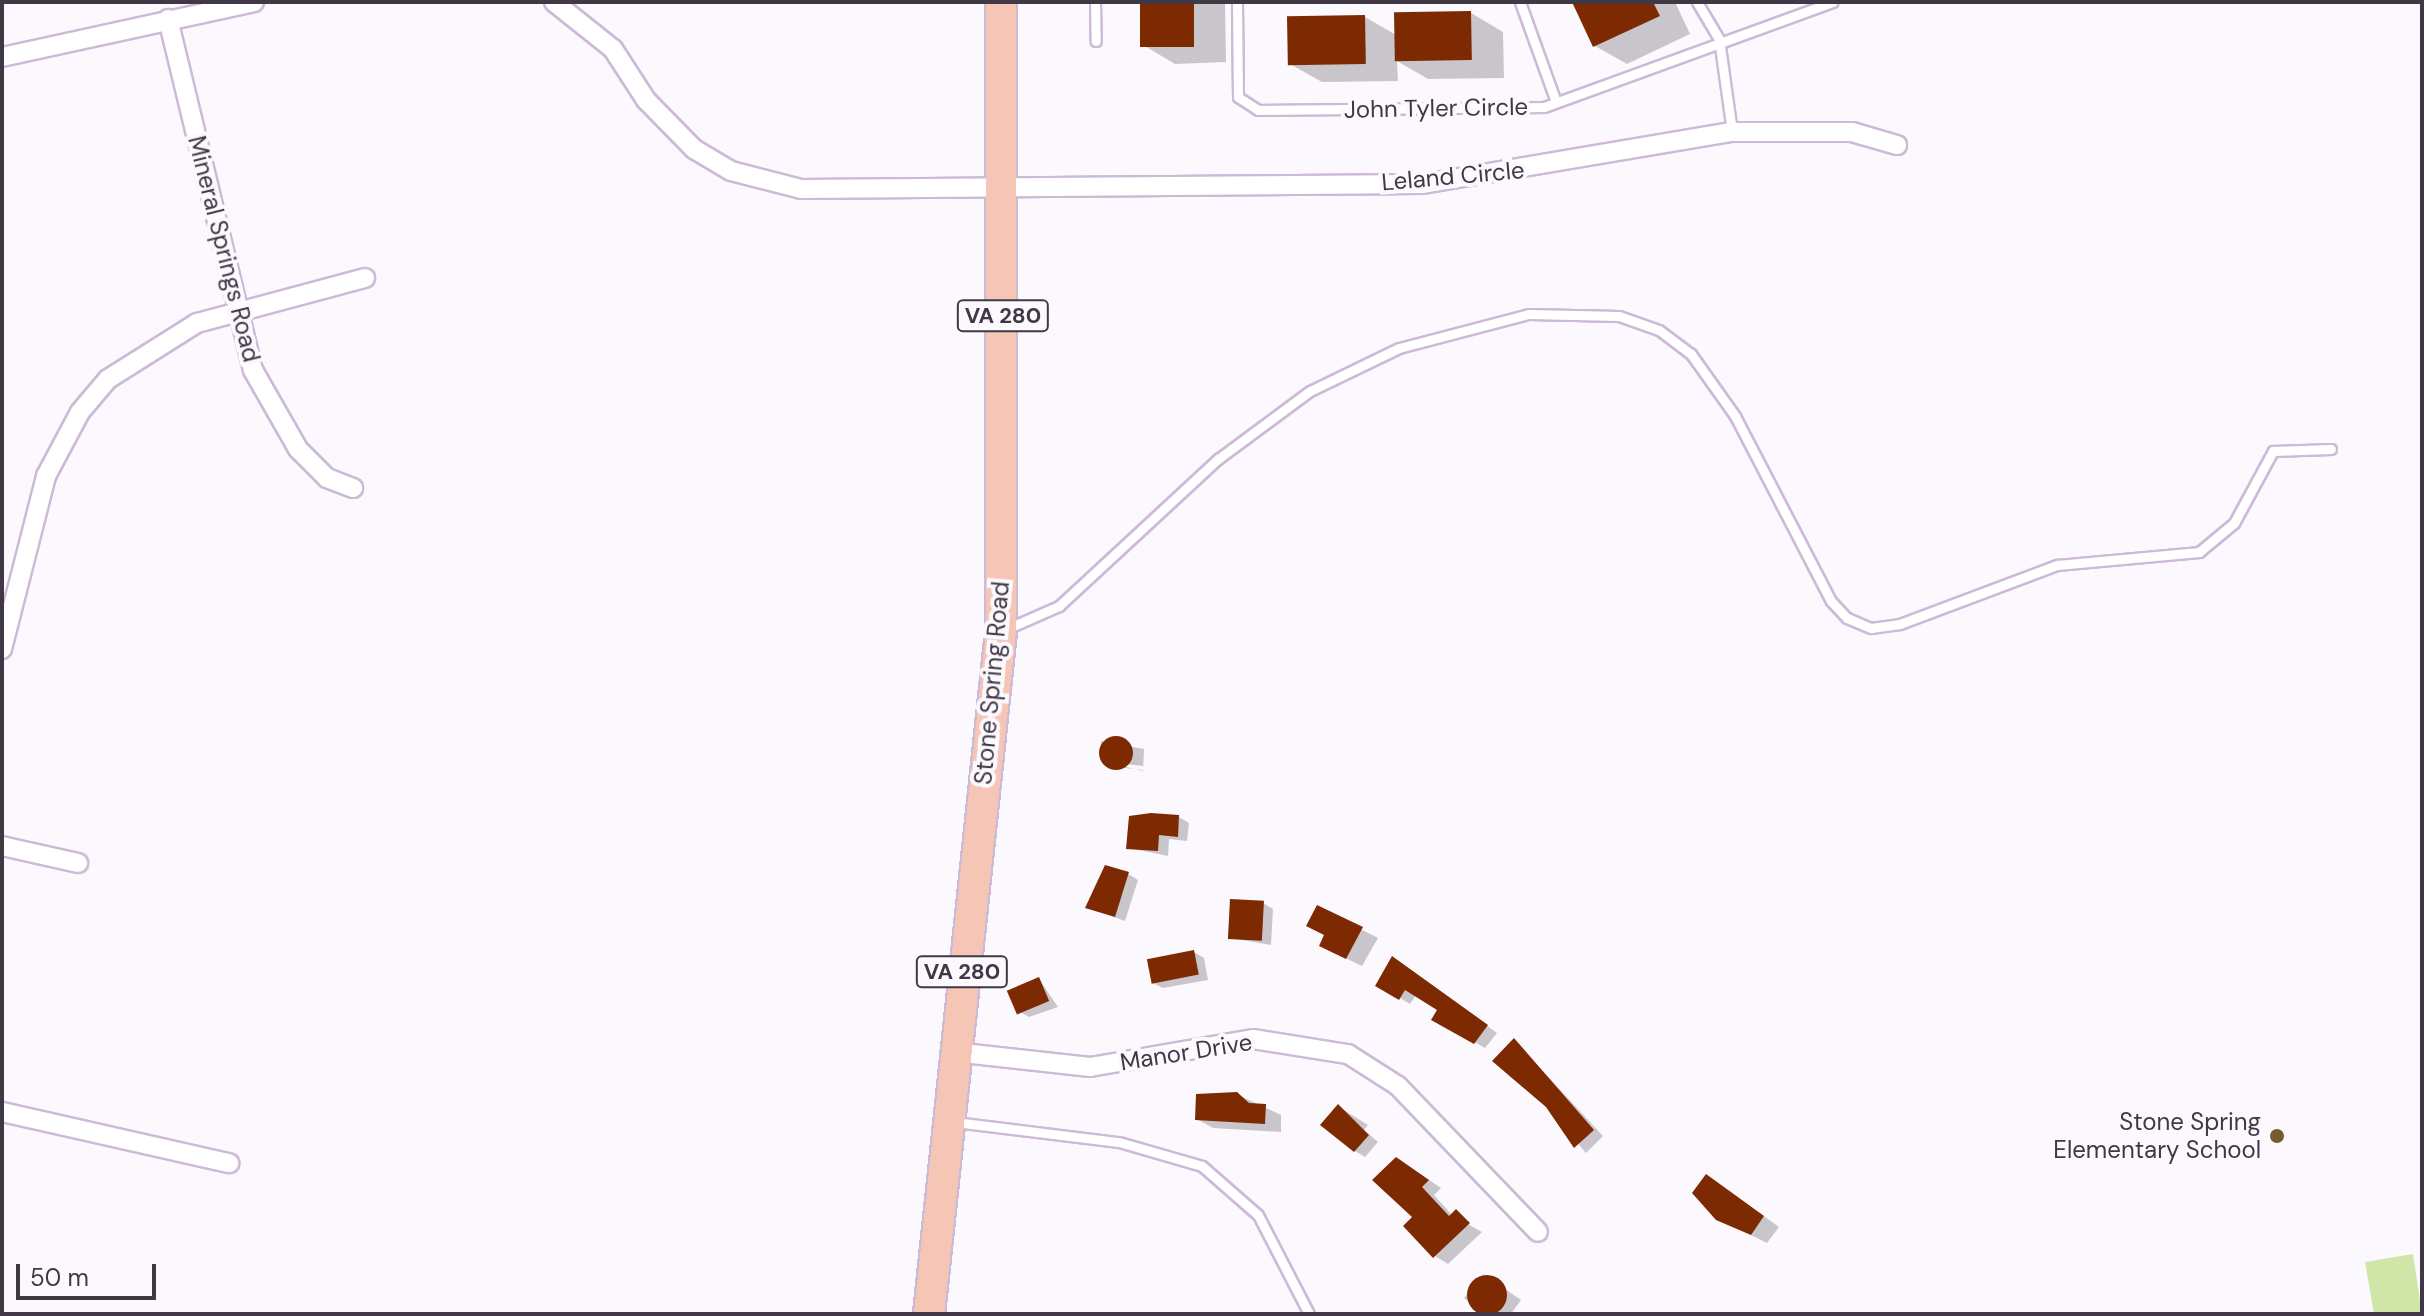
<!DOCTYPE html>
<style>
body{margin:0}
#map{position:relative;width:2424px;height:1316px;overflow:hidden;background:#fbf8fe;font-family:"DM Sans",sans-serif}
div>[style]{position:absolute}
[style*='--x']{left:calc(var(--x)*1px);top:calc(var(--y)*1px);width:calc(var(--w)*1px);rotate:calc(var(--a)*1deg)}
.green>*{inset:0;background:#d0e5a8}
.shadow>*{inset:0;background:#0003}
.building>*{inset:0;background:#7d2a02;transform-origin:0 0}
.round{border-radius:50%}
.roads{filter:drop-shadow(2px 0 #ccbad7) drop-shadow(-2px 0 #ccbad7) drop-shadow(0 2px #ccbad7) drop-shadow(0 -2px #ccbad7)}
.service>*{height:9px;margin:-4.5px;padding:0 4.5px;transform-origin:4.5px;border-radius:4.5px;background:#fff}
.minor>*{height:18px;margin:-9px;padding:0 9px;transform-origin:9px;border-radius:9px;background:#fff}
.primary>*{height:30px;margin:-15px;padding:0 15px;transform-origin:15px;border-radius:15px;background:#f5c6b5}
.dots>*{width:22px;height:22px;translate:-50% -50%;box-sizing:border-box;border:4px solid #fbf8fe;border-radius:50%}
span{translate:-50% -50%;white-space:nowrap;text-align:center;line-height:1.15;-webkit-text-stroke:8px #fbf8fe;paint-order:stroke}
.shield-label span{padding:2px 6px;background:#fbf8fe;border:2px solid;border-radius:6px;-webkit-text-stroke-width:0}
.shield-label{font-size:22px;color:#403945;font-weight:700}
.street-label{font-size:24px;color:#403945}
.poi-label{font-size:24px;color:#403945}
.right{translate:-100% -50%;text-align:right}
.frame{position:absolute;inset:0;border:4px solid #403945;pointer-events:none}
.scale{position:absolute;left:16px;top:1264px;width:140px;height:36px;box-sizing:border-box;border:4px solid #403945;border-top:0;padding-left:10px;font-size:24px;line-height:28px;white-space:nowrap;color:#403945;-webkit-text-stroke:6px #fbf8fe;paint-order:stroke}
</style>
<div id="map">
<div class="green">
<i style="clip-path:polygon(2413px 1254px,2422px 1314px,2374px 1314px,2365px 1262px)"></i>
</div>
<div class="shadow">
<i style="clip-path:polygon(1142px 2px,1225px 2px,1226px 62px,1175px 64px,1143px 45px)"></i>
<i style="clip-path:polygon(1576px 2px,1675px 2px,1690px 34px,1627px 64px,1595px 46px)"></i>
<i style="clip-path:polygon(1471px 13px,1503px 32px,1504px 78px,1428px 79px,1397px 61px,1398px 81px,1322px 82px,1290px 64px,1365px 17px,1396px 35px)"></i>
<i style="clip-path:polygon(evenodd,1101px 741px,1144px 749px,1143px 771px,1101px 761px,1101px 741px,1108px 762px,1143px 766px,1143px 770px,1108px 766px,1108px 762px)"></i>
<i style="clip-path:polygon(1179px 817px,1189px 823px,1187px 841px,1169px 839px,1168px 856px,1129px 848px)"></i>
<i style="clip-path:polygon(1128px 874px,1138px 880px,1125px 921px,1088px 907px)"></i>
<i style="clip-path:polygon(1263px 903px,1273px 909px,1271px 945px,1230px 938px)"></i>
<i style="clip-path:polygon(1317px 907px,1378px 938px,1362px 966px,1337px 954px)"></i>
<i style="clip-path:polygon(1194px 952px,1204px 958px,1208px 980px,1163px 988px,1153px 983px)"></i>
<i style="clip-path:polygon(1402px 965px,1497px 1033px,1485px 1048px,1434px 1019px,1440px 1009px,1416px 995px,1410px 1004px,1378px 985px)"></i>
<i style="clip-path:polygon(1039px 979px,1058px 1007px,1029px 1017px,1018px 1011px)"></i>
<i style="clip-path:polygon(1515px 1041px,1603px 1136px,1586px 1153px,1547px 1106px)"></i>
<i style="clip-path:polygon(1236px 1094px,1281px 1115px,1281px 1132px,1213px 1128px,1197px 1119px)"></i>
<i style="clip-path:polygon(1339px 1107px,1368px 1125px,1364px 1130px,1378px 1142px,1365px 1157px,1355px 1151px)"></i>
<i style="clip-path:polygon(1410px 1167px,1441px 1188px,1434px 1195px,1452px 1215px,1482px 1232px,1448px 1264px,1435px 1256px,1415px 1217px)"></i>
<i style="clip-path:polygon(1722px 1186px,1779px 1227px,1767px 1243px,1717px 1218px)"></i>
<i style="clip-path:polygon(1483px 1274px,1521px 1300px,1511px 1314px,1486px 1314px,1464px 1298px)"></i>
</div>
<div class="building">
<i style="left:1140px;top:2px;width:54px;height:45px"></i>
<i style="clip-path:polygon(1572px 2px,1653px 2px,1660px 16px,1593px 47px)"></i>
<i style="left:1471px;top:11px;width:49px;height:77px;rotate:89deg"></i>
<i style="left:1365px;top:15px;width:49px;height:78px;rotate:89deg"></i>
<i class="round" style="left:1099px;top:736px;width:34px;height:34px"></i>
<i style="clip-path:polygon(1151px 813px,1179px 815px,1178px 837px,1159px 835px,1158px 851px,1126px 849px,1129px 816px)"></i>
<i style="clip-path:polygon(1105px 865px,1129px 872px,1115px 917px,1085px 908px)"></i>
<i style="left:1230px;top:899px;width:34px;height:40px;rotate:3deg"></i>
<i style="clip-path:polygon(1317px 905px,1363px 927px,1346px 959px,1319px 946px,1324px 935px,1306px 926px)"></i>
<i style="left:1194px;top:950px;width:25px;height:48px;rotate:79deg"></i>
<i style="clip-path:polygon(1392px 956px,1488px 1025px,1474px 1044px,1431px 1020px,1437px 1010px,1405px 990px,1399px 1000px,1375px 986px)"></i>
<i style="left:1039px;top:977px;width:26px;height:35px;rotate:67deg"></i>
<i style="clip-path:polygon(1514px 1038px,1594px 1130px,1574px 1148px,1546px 1107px,1492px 1061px)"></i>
<i style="clip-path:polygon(1237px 1092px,1249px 1103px,1266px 1104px,1265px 1124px,1195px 1120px,1196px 1094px)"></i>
<i style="clip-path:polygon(1338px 1104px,1369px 1135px,1354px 1152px,1320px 1125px)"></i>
<i style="clip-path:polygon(1396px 1157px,1429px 1180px,1422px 1187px,1449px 1216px,1456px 1209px,1470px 1223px,1433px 1258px,1403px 1226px,1412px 1217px,1372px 1180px)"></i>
<i style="clip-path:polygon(1706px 1174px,1764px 1216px,1751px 1235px,1716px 1220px,1692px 1193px)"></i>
<i class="round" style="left:1467px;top:1275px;width:40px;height:40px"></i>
</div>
<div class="roads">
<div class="service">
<i style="--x:1095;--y:2;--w:39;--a:89"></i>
<i style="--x:1237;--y:2;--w:95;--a:89.4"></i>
<i style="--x:1238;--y:97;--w:24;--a:33"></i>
<i style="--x:1258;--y:110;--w:286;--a:-0.6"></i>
<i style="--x:1544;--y:107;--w:307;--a:-20"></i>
<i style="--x:1520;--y:2;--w:106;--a:70.2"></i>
<i style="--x:1697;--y:2;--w:43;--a:59.3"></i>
<i style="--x:1719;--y:39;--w:94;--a:82"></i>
<i style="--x:1004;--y:630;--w:60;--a:-23.6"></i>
<i style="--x:1059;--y:606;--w:217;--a:-42.8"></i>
<i style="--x:1218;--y:459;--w:114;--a:-36.5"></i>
<i style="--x:1310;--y:391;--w:99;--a:-25.8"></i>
<i style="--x:1399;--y:348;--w:134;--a:-14.7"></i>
<i style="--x:1529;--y:314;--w:90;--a:1.3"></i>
<i style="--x:1619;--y:316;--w:42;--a:19.3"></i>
<i style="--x:1659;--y:330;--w:40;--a:37"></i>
<i style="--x:1691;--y:354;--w:76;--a:54.6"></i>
<i style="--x:1735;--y:416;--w:208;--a:62.6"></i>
<i style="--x:1831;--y:601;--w:23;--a:47"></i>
<i style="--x:1847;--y:618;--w:26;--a:23"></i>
<i style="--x:1871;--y:628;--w:29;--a:-8"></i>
<i style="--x:1900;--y:624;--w:168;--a:-20.6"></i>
<i style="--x:2057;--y:565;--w:143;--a:-5.2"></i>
<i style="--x:2199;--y:552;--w:45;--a:-39.6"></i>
<i style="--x:2234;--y:523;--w:82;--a:-61.6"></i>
<i style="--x:2273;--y:451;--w:58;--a:-2"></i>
<i style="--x:955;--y:1122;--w:165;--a:7"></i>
<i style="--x:1119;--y:1142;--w:86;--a:16.1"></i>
<i style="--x:1202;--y:1166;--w:74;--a:41.2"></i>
<i style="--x:1258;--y:1215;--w:111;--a:62.7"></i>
</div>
<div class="minor">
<i style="--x:554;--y:2;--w:75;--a:38.5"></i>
<i style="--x:613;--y:49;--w:61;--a:57.1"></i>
<i style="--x:646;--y:100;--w:69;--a:45.6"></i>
<i style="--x:694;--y:149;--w:43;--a:30.7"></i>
<i style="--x:731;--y:171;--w:72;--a:14.4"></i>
<i style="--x:801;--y:189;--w:622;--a:-0.46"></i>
<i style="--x:1423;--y:184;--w:313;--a:-9.6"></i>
<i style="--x:1732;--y:132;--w:120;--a:0"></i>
<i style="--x:1852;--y:132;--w:47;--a:16.1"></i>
<i style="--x:168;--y:19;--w:361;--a:76.4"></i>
<i style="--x:253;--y:370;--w:91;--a:60.3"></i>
<i style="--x:298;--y:449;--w:41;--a:45"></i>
<i style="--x:327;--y:478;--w:28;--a:21"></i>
<i style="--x:2;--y:57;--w:258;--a:-12.3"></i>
<i style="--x:2;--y:649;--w:179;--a:-75.7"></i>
<i style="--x:46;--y:476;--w:72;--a:-62"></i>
<i style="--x:80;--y:412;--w:43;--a:-49.7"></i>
<i style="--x:108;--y:379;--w:105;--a:-32.2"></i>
<i style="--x:197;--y:323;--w:174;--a:-15"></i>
<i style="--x:2;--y:846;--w:78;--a:12.6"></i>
<i style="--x:954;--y:1052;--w:137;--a:6.3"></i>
<i style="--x:1090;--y:1067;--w:165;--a:-9.7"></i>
<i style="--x:1253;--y:1039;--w:96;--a:9"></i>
<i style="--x:1348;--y:1054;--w:59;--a:32.6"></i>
<i style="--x:1398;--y:1086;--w:202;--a:46.2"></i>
<i style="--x:2;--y:1112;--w:233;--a:12.7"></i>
</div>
<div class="primary">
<i style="--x:929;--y:1314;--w:687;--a:-83.98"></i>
<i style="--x:1001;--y:631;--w:629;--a:-90"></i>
</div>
</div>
<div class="dots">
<i style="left:2277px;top:1136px;background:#745c2c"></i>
</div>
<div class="shield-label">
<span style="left:1003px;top:316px">VA 280</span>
<span style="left:962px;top:972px">VA 280</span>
</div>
<div class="street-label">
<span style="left:1436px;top:108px;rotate:-1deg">John Tyler Circle</span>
<span style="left:1453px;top:176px;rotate:-5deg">Leland Circle</span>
<span style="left:224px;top:249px;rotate:76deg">Mineral Springs Road</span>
<span style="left:992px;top:683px;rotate:-85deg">Stone Spring Road</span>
<span style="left:1186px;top:1052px;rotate:-9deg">Manor Drive</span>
</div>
<div class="poi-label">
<span class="right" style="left:2261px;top:1136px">Stone Spring<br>Elementary School</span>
</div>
<div class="frame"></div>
<div class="scale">50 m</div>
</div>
